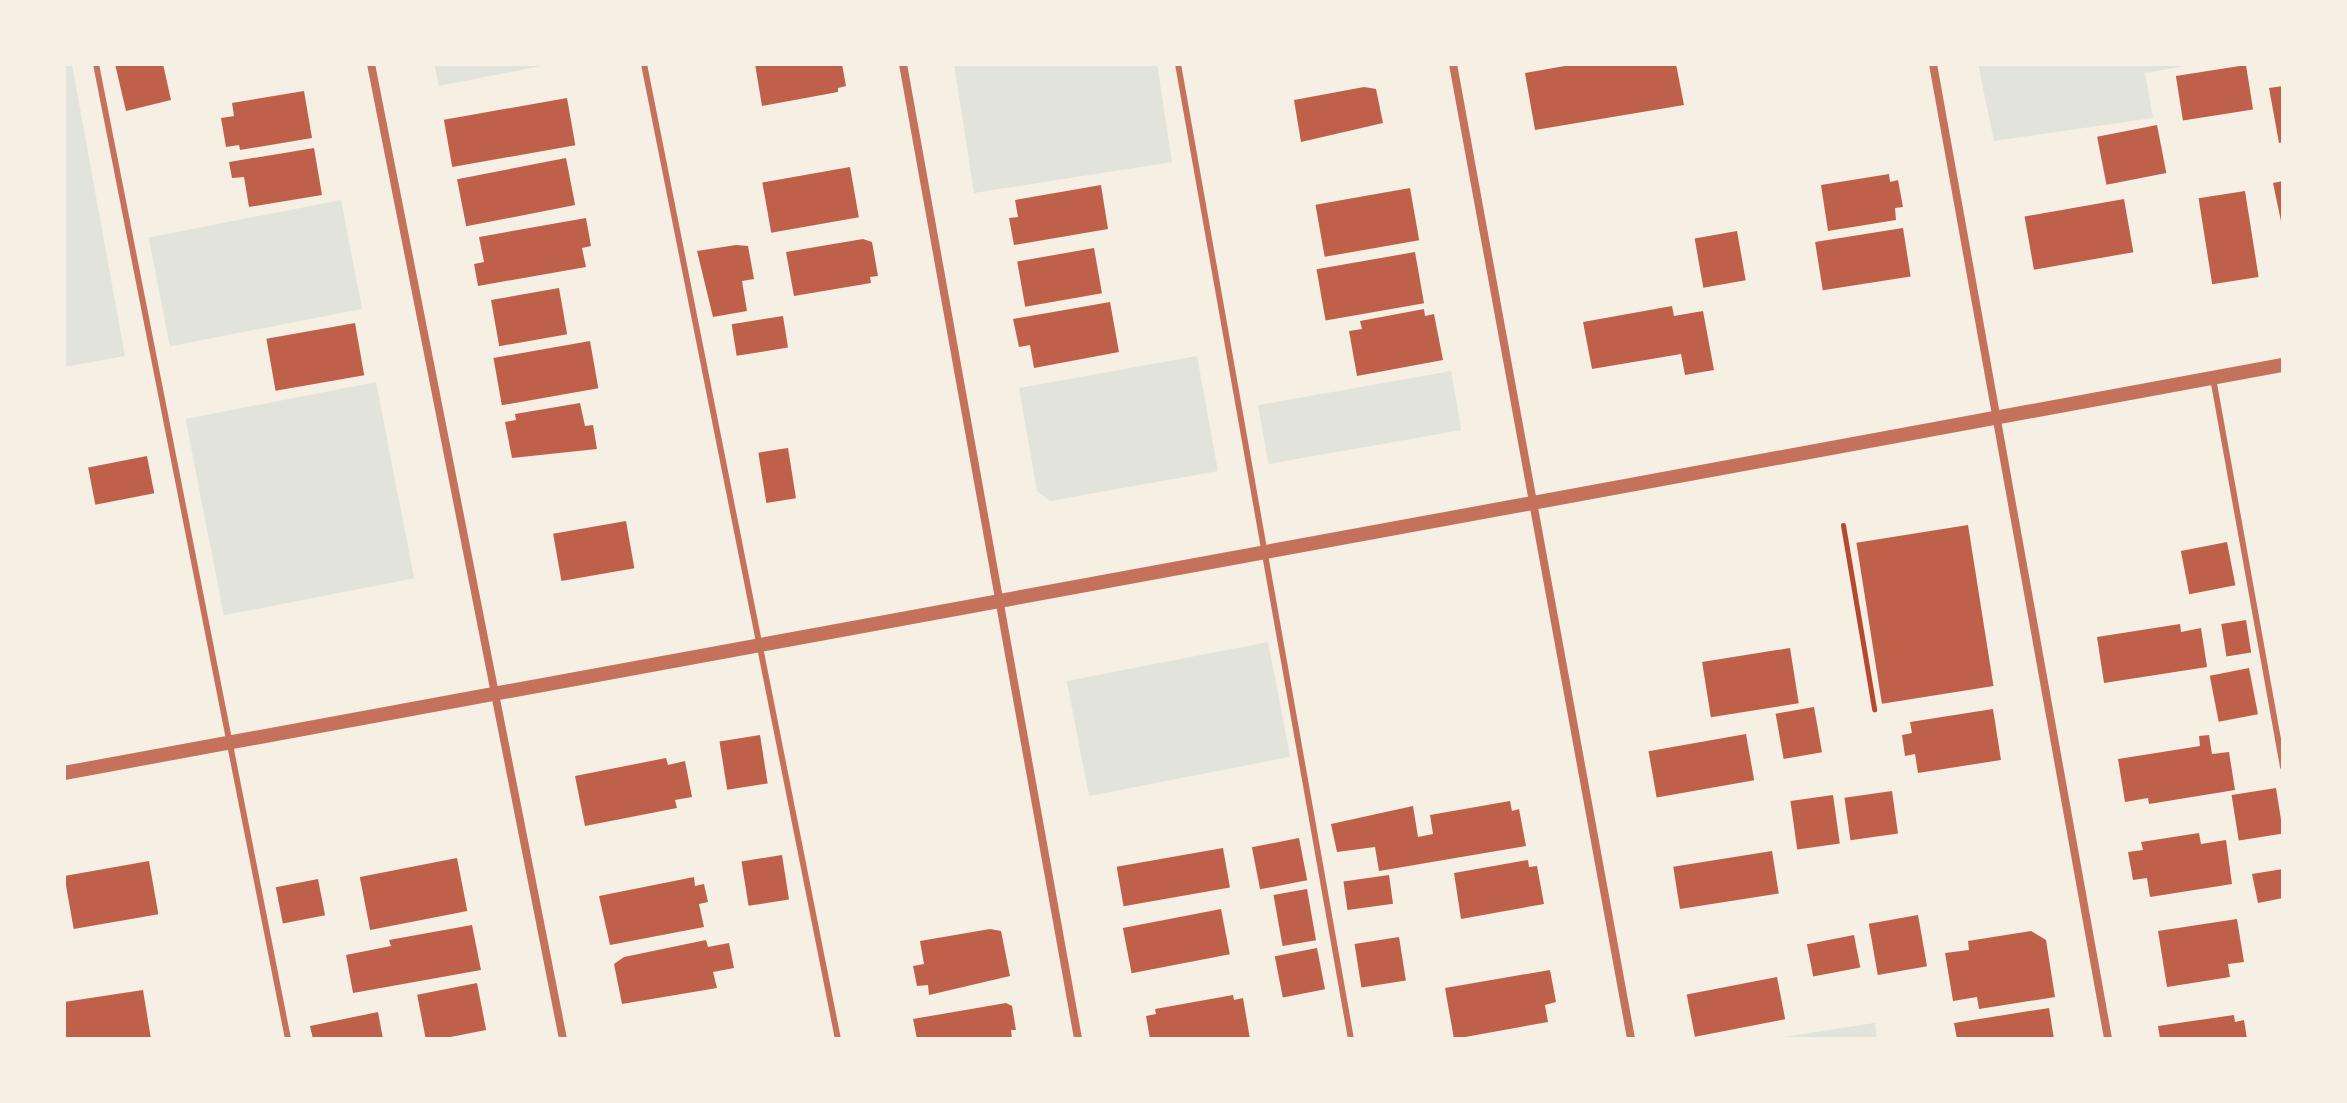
<!DOCTYPE html>
<style>
body{margin:0}
#map{position:relative;width:2347px;height:1103px;overflow:hidden;background:#f6efe4;font-family:"Playfair Display",serif}
div>[style]{position:absolute}
[style*='--x']{left:calc(var(--x)*1px);top:calc(var(--y)*1px);width:calc(var(--w)*1px);rotate:calc(var(--a)*1deg)}
.green>*{inset:0;background:#e2e4dc;transform-origin:0 0}
.building>*{inset:0;background:#bf614a;transform-origin:0 0}
.path>*{height:5px;margin:-2.5px;padding:0 2.5px;transform-origin:2.5px;border-radius:2.5px;background:#b5482f}
.service>*{height:6px;margin:-3px;padding:0 3px;transform-origin:3px;border-radius:3px;background:#c5725c}
.minor>*{height:8px;margin:-4px;padding:0 4px;transform-origin:4px;border-radius:4px;background:#c5725c}
.tertiary>*{height:14px;margin:-7px;padding:0 7px;transform-origin:7px;border-radius:7px;background:#c5725c}
span{translate:-50% -50%;white-space:nowrap;text-align:center;line-height:1.15;-webkit-text-stroke:6px #f6efe4;paint-order:stroke}
.frame{position:absolute;inset:0;border:66px solid #f6efe4;pointer-events:none}
</style>
<div id="map">
<div class="green">
<i style="clip-path:polygon(64px 64px,72px 64px,125px 356px,64px 367px)"></i>
<i style="clip-path:polygon(434px 64px,551px 64px,439px 86px)"></i>
<i style="clip-path:polygon(954px 64px,1157px 64px,1172px 162px,974px 193px)"></i>
<i style="clip-path:polygon(1978px 64px,2197px 64px,2145px 73px,2153px 118px,1994px 141px)"></i>
<i style="left:341px;top:200px;width:111px;height:196px;rotate:79deg"></i>
<i style="clip-path:polygon(1197px 356px,1218px 471px,1050px 501px,1037px 491px,1019px 388px)"></i>
<i style="left:1451px;top:371px;width:60px;height:196px;rotate:80deg"></i>
<i style="left:376px;top:382px;width:200px;height:194px;rotate:79deg"></i>
<i style="left:1268px;top:642px;width:117px;height:205px;rotate:79deg"></i>
<i style="clip-path:polygon(1875px 1023px,1877px 1039px,1771px 1039px,1874px 1023px)"></i>
</div>
<div class="building">
<i style="clip-path:polygon(115px 64px,163px 64px,171px 100px,126px 111px)"></i>
<i style="clip-path:polygon(755px 64px,842px 64px,846px 86px,838px 88px,838px 92px,762px 106px)"></i>
<i style="clip-path:polygon(1576px 64px,1676px 64px,1684px 105px,1535px 130px,1525px 73px)"></i>
<i style="left:2246px;top:65px;width:45px;height:71px;rotate:81deg"></i>
<i style="clip-path:polygon(2283px 86px,2283px 142px,2279px 143px,2269px 88px)"></i>
<i style="clip-path:polygon(1364px 87px,1376px 89px,1383px 123px,1301px 142px,1294px 100px)"></i>
<i style="clip-path:polygon(304px 91px,312px 138px,240px 150px,239px 145px,226px 147px,221px 118px,234px 116px,232px 103px)"></i>
<i style="left:567px;top:98px;width:48px;height:125px;rotate:80deg"></i>
<i style="left:2157px;top:125px;width:49px;height:61px;rotate:79deg"></i>
<i style="clip-path:polygon(314px 148px,322px 195px,249px 207px,244px 177px,232px 178px,229px 162px)"></i>
<i style="left:566px;top:158px;width:48px;height:111px;rotate:79deg"></i>
<i style="left:850px;top:167px;width:51px;height:89px;rotate:80deg"></i>
<i style="clip-path:polygon(1889px 174px,1890px 182px,1898px 180px,1903px 207px,1895px 208px,1896px 220px,1828px 231px,1821px 185px)"></i>
<i style="clip-path:polygon(2283px 181px,2283px 225px,2282px 226px,2273px 183px)"></i>
<i style="clip-path:polygon(1101px 185px,1108px 229px,1014px 245px,1009px 218px,1018px 217px,1015px 200px)"></i>
<i style="left:1410px;top:188px;width:53px;height:96px;rotate:80deg"></i>
<i style="left:2245px;top:191px;width:87px;height:47px;rotate:81deg"></i>
<i style="left:2124px;top:199px;width:54px;height:101px;rotate:80deg"></i>
<i style="clip-path:polygon(586px 218px,591px 246px,582px 248px,586px 267px,478px 286px,474px 264px,484px 262px,479px 237px)"></i>
<i style="left:1903px;top:228px;width:49px;height:89px;rotate:81deg"></i>
<i style="left:1737px;top:231px;width:50px;height:43px;rotate:80deg"></i>
<i style="clip-path:polygon(863px 239px,872px 242px,878px 276px,870px 277px,871px 283px,794px 296px,786px 252px)"></i>
<i style="clip-path:polygon(736px 245px,748px 246px,754px 279px,742px 281px,747px 311px,713px 317px,697px 251px)"></i>
<i style="left:1094px;top:248px;width:46px;height:78px;rotate:80deg"></i>
<i style="left:1415px;top:252px;width:52px;height:100px;rotate:80deg"></i>
<i style="left:559px;top:288px;width:47px;height:69px;rotate:80deg"></i>
<i style="clip-path:polygon(1110px 302px,1119px 352px,1034px 368px,1030px 345px,1019px 347px,1013px 319px)"></i>
<i style="clip-path:polygon(1672px 306px,1674px 316px,1703px 311px,1714px 370px,1685px 375px,1681px 354px,1592px 369px,1583px 322px)"></i>
<i style="clip-path:polygon(1424px 309px,1425px 316px,1434px 314px,1443px 360px,1357px 376px,1349px 331px,1362px 329px,1360px 321px)"></i>
<i style="left:783px;top:316px;width:32px;height:52px;rotate:81deg"></i>
<i style="left:355px;top:323px;width:53px;height:90px;rotate:80deg"></i>
<i style="left:590px;top:341px;width:48px;height:98px;rotate:80deg"></i>
<i style="clip-path:polygon(580px 403px,585px 426px,593px 425px,597px 449px,512px 458px,505px 422px,516px 420px,515px 414px)"></i>
<i style="left:788px;top:448px;width:51px;height:30px;rotate:81deg"></i>
<i style="left:147px;top:456px;width:38px;height:60px;rotate:79deg"></i>
<i style="left:626px;top:521px;width:48px;height:74px;rotate:80deg"></i>
<i style="left:1968px;top:525px;width:163px;height:113px;rotate:81deg"></i>
<i style="left:2227px;top:542px;width:44px;height:47px;rotate:79deg"></i>
<i style="left:2246px;top:620px;width:33px;height:25px;rotate:81deg"></i>
<i style="clip-path:polygon(2180px 624px,2181px 632px,2201px 628px,2207px 667px,2104px 683px,2097px 637px)"></i>
<i style="left:1790px;top:648px;width:56px;height:89px;rotate:81deg"></i>
<i style="left:2249px;top:668px;width:47px;height:40px;rotate:79deg"></i>
<i style="left:1814px;top:707px;width:46px;height:39px;rotate:80deg"></i>
<i style="clip-path:polygon(1993px 709px,2001px 760px,1918px 773px,1915px 754px,1905px 756px,1902px 735px,1912px 733px,1910px 722px)"></i>
<i style="left:1746px;top:734px;width:47px;height:99px;rotate:80deg"></i>
<i style="left:760px;top:735px;width:49px;height:41px;rotate:81deg"></i>
<i style="clip-path:polygon(2209px 735px,2212px 754px,2229px 752px,2235px 790px,2149px 804px,2148px 798px,2125px 802px,2118px 759px,2200px 746px,2199px 736px)"></i>
<i style="clip-path:polygon(666px 758px,668px 765px,685px 761px,692px 797px,675px 800px,677px 808px,585px 826px,575px 776px)"></i>
<i style="left:2276px;top:788px;width:46px;height:45px;rotate:81deg"></i>
<i style="left:1892px;top:791px;width:43px;height:48px;rotate:82deg"></i>
<i style="left:1833px;top:795px;width:49px;height:43px;rotate:82deg"></i>
<i style="clip-path:polygon(1510px 801px,1512px 811px,1519px 809px,1526px 846px,1379px 871px,1375px 847px,1337px 852px,1331px 824px,1413px 806px,1418px 837px,1433px 834px,1430px 815px)"></i>
<i style="clip-path:polygon(2199px 833px,2201px 844px,2226px 840px,2232px 884px,2150px 897px,2147px 878px,2133px 880px,2128px 852px,2143px 850px,2141px 842px)"></i>
<i style="left:1299px;top:838px;width:43px;height:48px;rotate:79deg"></i>
<i style="left:1223px;top:848px;width:40px;height:108px;rotate:80deg"></i>
<i style="left:1772px;top:851px;width:43px;height:100px;rotate:81deg"></i>
<i style="left:782px;top:855px;width:45px;height:41px;rotate:81deg"></i>
<i style="left:457px;top:858px;width:54px;height:99px;rotate:79deg"></i>
<i style="clip-path:polygon(1528px 860px,1529px 867px,1537px 866px,1544px 904px,1461px 919px,1454px 873px)"></i>
<i style="left:149px;top:861px;width:54px;height:86px;rotate:80deg"></i>
<i style="clip-path:polygon(2283px 869px,2283px 898px,2258px 903px,2252px 874px)"></i>
<i style="left:1389px;top:875px;width:29px;height:46px;rotate:82deg"></i>
<i style="clip-path:polygon(694px 877px,695px 886px,704px 884px,708px 902px,699px 904px,704px 927px,610px 945px,599px 896px)"></i>
<i style="left:318px;top:879px;width:37px;height:43px;rotate:79deg"></i>
<i style="left:1307px;top:889px;width:52px;height:34px;rotate:80deg"></i>
<i style="left:1221px;top:909px;width:46px;height:100px;rotate:79deg"></i>
<i style="left:1918px;top:915px;width:52px;height:50px;rotate:80deg"></i>
<i style="clip-path:polygon(2237px 919px,2244px 962px,2228px 964px,2230px 977px,2167px 987px,2158px 931px)"></i>
<i style="clip-path:polygon(472px 925px,481px 970px,353px 993px,346px 955px,391px 946px,389px 940px)"></i>
<i style="clip-path:polygon(990px 929px,1001px 931px,1010px 976px,929px 995px,928px 985px,917px 986px,913px 966px,924px 964px,920px 941px)"></i>
<i style="clip-path:polygon(2031px 931px,2046px 940px,2055px 997px,1979px 1009px,1977px 997px,1953px 1001px,1945px 953px,1969px 950px,1968px 941px)"></i>
<i style="left:1854px;top:935px;width:33px;height:48px;rotate:79deg"></i>
<i style="left:1399px;top:937px;width:44px;height:45px;rotate:81deg"></i>
<i style="clip-path:polygon(706px 940px,708px 947px,729px 943px,734px 968px,713px 972px,717px 988px,622px 1004px,614px 964px,624px 957px)"></i>
<i style="left:1317px;top:948px;width:42px;height:43px;rotate:79deg"></i>
<i style="clip-path:polygon(1550px 970px,1556px 1002px,1545px 1005px,1548px 1022px,1454px 1039px,1445px 988px)"></i>
<i style="left:1777px;top:977px;width:43px;height:92px;rotate:79deg"></i>
<i style="left:477px;top:983px;width:48px;height:61px;rotate:79deg"></i>
<i style="clip-path:polygon(143px 990px,151px 1039px,64px 1039px,64px 1002px)"></i>
<i style="clip-path:polygon(1233px 995px,1234px 1000px,1243px 998px,1250px 1039px,1150px 1039px,1146px 1016px,1156px 1014px,1155px 1009px)"></i>
<i style="clip-path:polygon(1006px 1003px,1012px 1006px,1016px 1030px,1011px 1030px,1012px 1039px,917px 1039px,913px 1019px)"></i>
<i style="clip-path:polygon(2049px 1008px,2054px 1039px,1957px 1039px,1954px 1023px)"></i>
<i style="clip-path:polygon(378px 1012px,383px 1039px,313px 1039px,310px 1026px)"></i>
<i style="clip-path:polygon(2234px 1015px,2235px 1022px,2244px 1020px,2247px 1039px,2160px 1039px,2158px 1026px)"></i>
</div>
<div class="path">
<i style="--x:1843;--y:525;--w:187;--a:80.4"></i>
</div>
<div class="service">
<i style="--x:96;--y:64;--w:994;--a:78.86"></i>
<i style="--x:644;--y:64;--w:994;--a:78.75"></i>
<i style="--x:1178;--y:64;--w:990;--a:79.94"></i>
<i style="--x:2213;--y:378;--w:395;--a:79.8"></i>
</div>
<div class="minor">
<i style="--x:371;--y:64;--w:994;--a:78.86"></i>
<i style="--x:903;--y:64;--w:991;--a:79.82"></i>
<i style="--x:1453;--y:64;--w:991;--a:79.65"></i>
<i style="--x:1933;--y:64;--w:991;--a:79.82"></i>
</div>
<div class="tertiary">
<i style="--x:64;--y:773;--w:2256;--a:-10.42"></i>
</div>
<div class="frame"></div>
</div>
